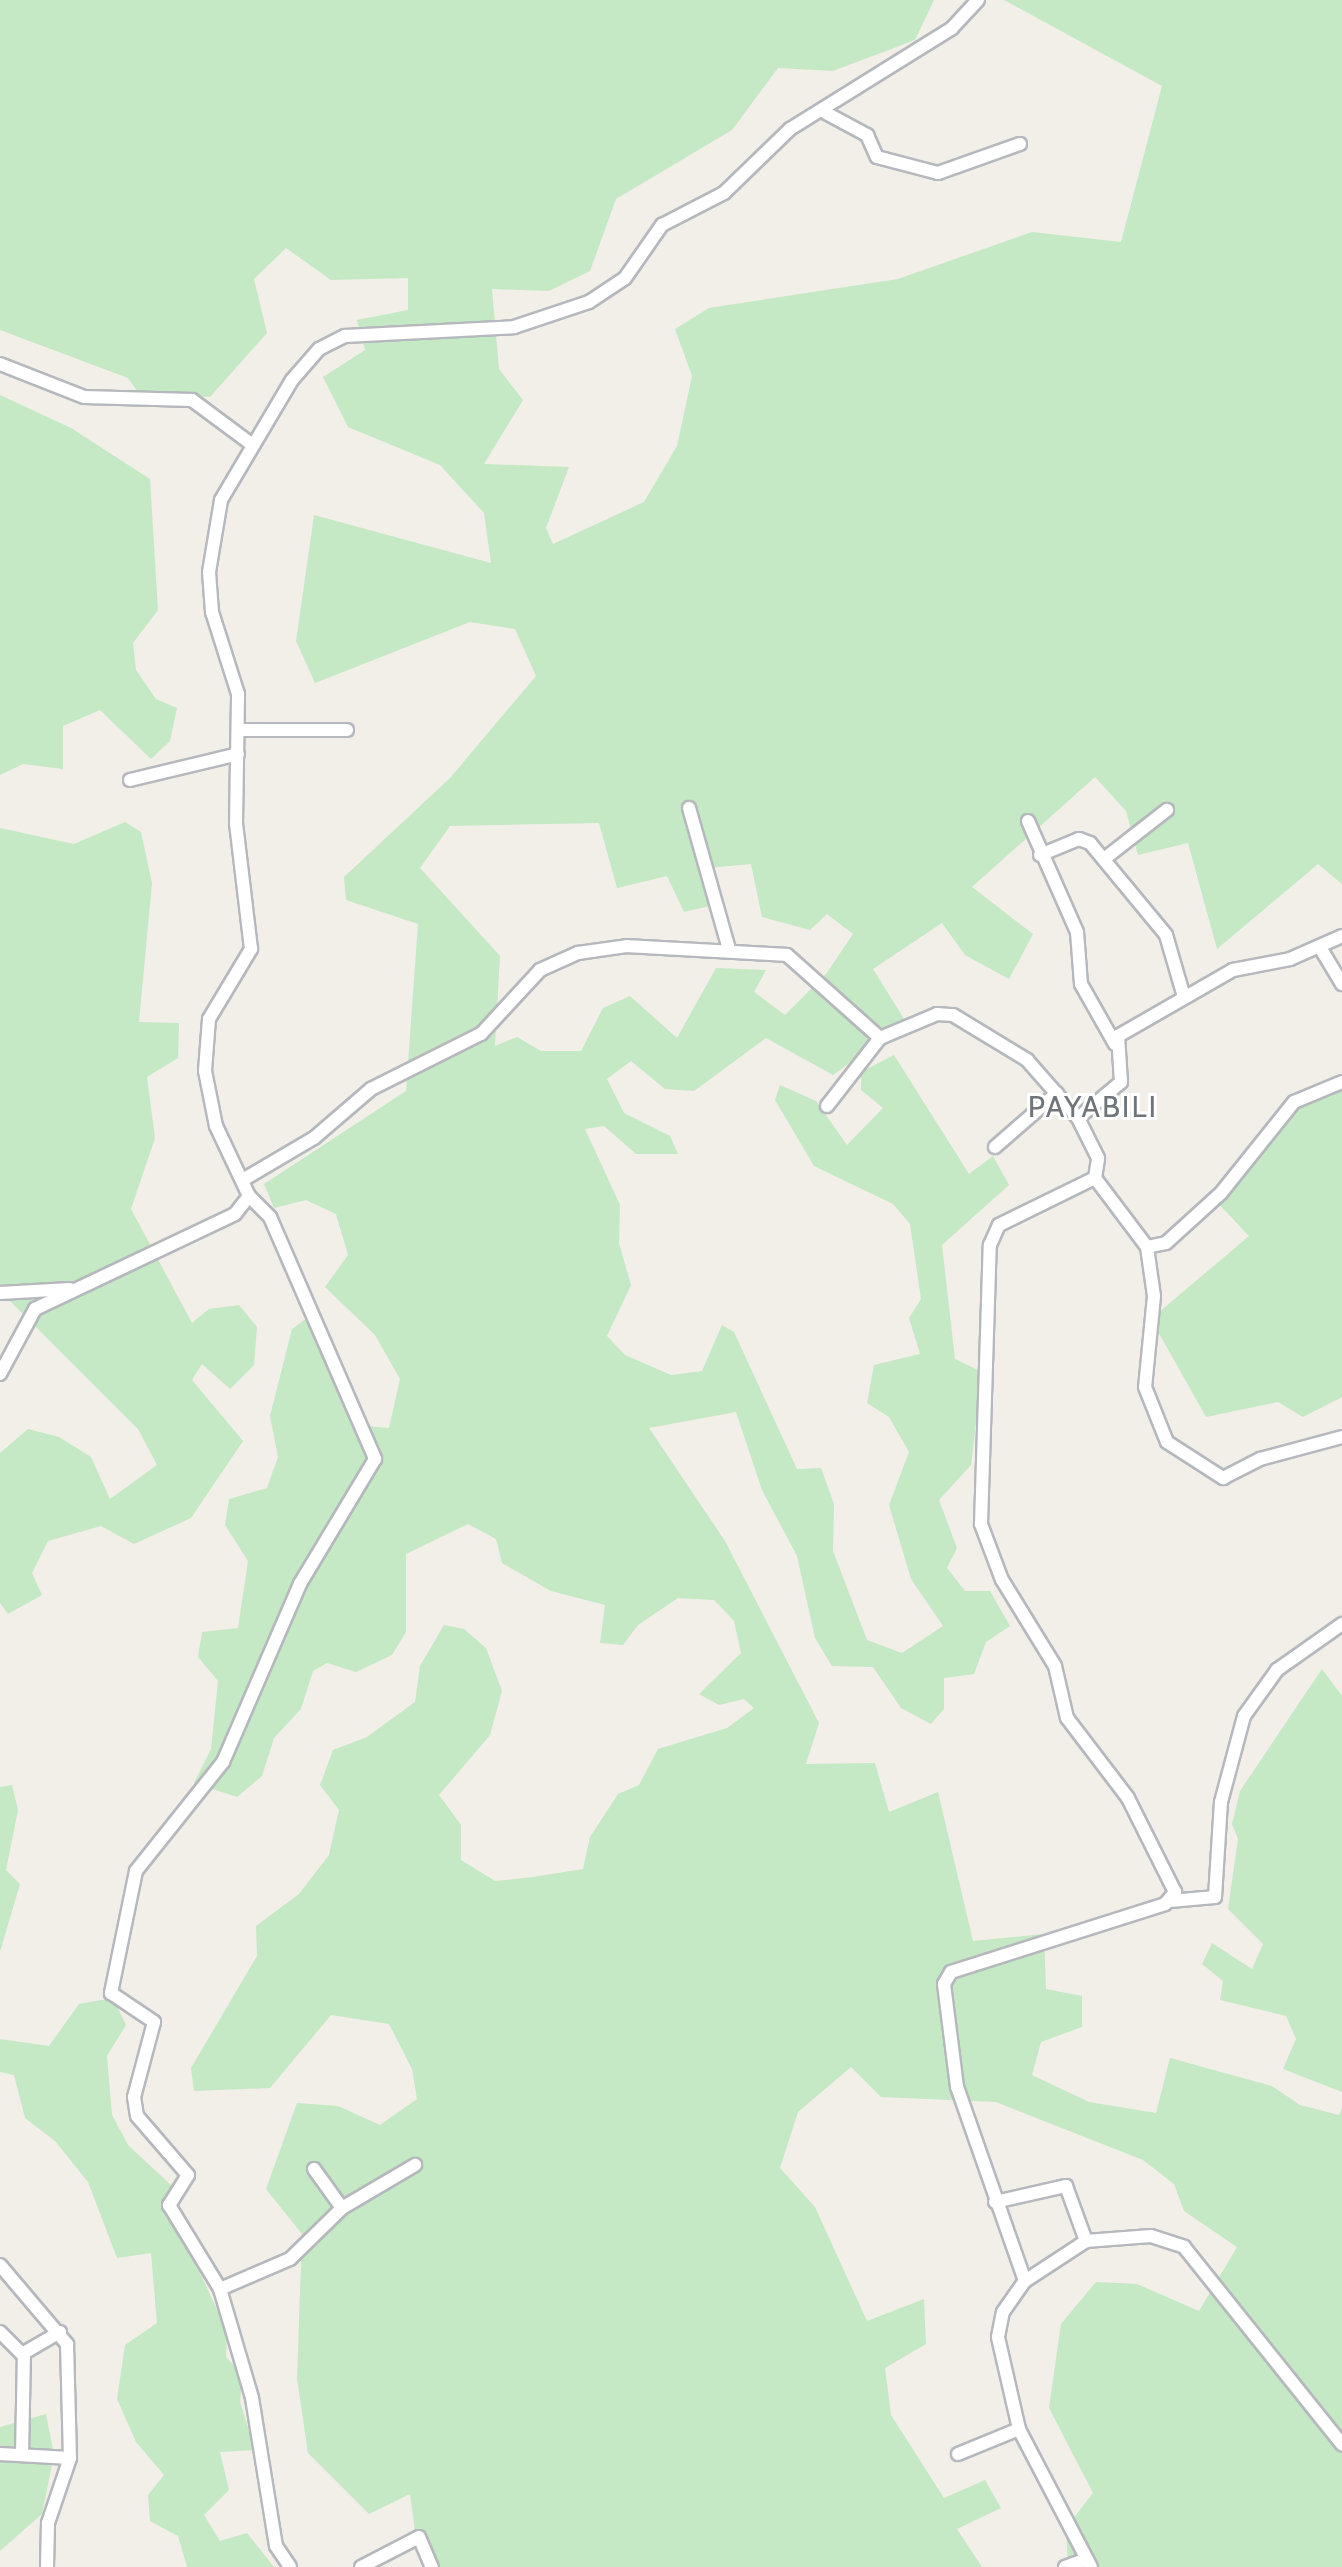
<!DOCTYPE html>
<style>
body{margin:0}
#map{position:relative;width:1342px;height:2567px;overflow:hidden;background:#f1efe8;font-family:Cabin,sans-serif}
div>[style]{position:absolute}
[style*='--x']{left:calc(var(--x)*1px);top:calc(var(--y)*1px);width:calc(var(--w)*1px);rotate:calc(var(--a)*1deg)}
.green>*{inset:0;background:#c5e8c5}
.roads{filter:drop-shadow(2px 0 #b5b8bc) drop-shadow(-2px 0 #b5b8bc) drop-shadow(0 2px #b5b8bc) drop-shadow(0 -2px #b5b8bc)}
.minor>*{height:12px;margin:-6px;padding:0 6px;transform-origin:6px;border-radius:6px;background:#fff}
span{translate:-50% -50%;white-space:nowrap;text-align:center;line-height:1.15;-webkit-text-stroke:6px #fff;paint-order:stroke}
.quarter-label{font-size:30px;color:#70757a;letter-spacing:2px}
</style>
<div id="map">
<div class="green">
<i style="clip-path:polygon(evenodd,0 0,934px 0,915px 40px,833px 71px,778px 68px,732px 130px,616px 199px,590px 271px,549px 291px,492px 289px,499px 369px,523px 400px,484px 464px,569px 467px,546px 528px,553px 544px,644px 502px,677px 446px,692px 376px,675px 329px,709px 308px,898px 279px,1032px 232px,1121px 242px,1162px 86px,1004px 0,1342px 0,1342px 884px,1318px 864px,1217px 949px,1188px 843px,1138px 855px,1126px 811px,1095px 777px,972px 887px,1033px 934px,1009px 979px,965px 955px,942px 923px,873px 969px,906px 1022px,833px 1075px,766px 1038px,694px 1091px,665px 1089px,631px 1061px,607px 1079px,624px 1113px,670px 1136px,678px 1154px,636px 1154px,604px 1126px,585px 1129px,620px 1205px,619px 1243px,631px 1285px,607px 1336px,625px 1355px,671px 1375px,702px 1371px,722px 1325px,734px 1332px,797px 1469px,821px 1468px,834px 1504px,833px 1551px,867px 1640px,902px 1653px,943px 1626px,911px 1579px,889px 1505px,909px 1452px,889px 1417px,867px 1403px,874px 1365px,920px 1354px,909px 1318px,921px 1299px,910px 1224px,893px 1204px,814px 1166px,775px 1100px,780px 1085px,816px 1101px,847px 1145px,883px 1108px,861px 1090px,861px 1072px,894px 1055px,969px 1174px,993px 1156px,1009px 1185px,942px 1245px,955px 1359px,982px 1372px,971px 1465px,939px 1500px,957px 1548px,947px 1568px,965px 1591px,990px 1591px,1010px 1626px,986px 1642px,974px 1674px,944px 1678px,944px 1709px,931px 1724px,901px 1708px,873px 1667px,832px 1666px,815px 1638px,797px 1556px,762px 1490px,736px 1412px,649px 1428px,725px 1541px,819px 1723px,806px 1764px,875px 1763px,889px 1812px,938px 1792px,973px 1941px,1044px 1934px,1046px 1989px,1082px 1996px,1082px 2027px,1041px 2042px,1032px 2075px,1089px 2102px,1156px 2113px,1170px 2058px,1272px 2086px,1300px 2105px,1339px 2115px,1342px 2108px,1342px 2567px,1068px 2567px,1066px 2528px,1093px 2493px,1049px 2408px,1061px 2324px,1096px 2282px,1137px 2284px,1199px 2311px,1237px 2247px,1184px 2211px,1174px 2184px,1143px 2160px,996px 2102px,881px 2097px,851px 2067px,798px 2112px,780px 2168px,815px 2207px,867px 2321px,924px 2299px,926px 2344px,885px 2368px,891px 2415px,944px 2498px,985px 2480px,1001px 2508px,957px 2529px,982px 2567px,431px 2567px,417px 2545px,410px 2494px,369px 2514px,308px 2453px,297px 2379px,302px 2234px,266px 2189px,297px 2103px,338px 2106px,380px 2125px,417px 2099px,412px 2069px,389px 2024px,331px 2015px,270px 2088px,194px 2091px,191px 2068px,257px 1956px,256px 1926px,299px 1894px,329px 1855px,339px 1810px,320px 1785px,333px 1750px,367px 1737px,415px 1702px,420px 1666px,444px 1625px,464px 1629px,486px 1648px,502px 1691px,490px 1735px,439px 1795px,461px 1825px,461px 1860px,495px 1881px,533px 1877px,583px 1869px,590px 1837px,618px 1794px,639px 1785px,658px 1749px,727px 1728px,754px 1708px,744px 1699px,719px 1705px,699px 1694px,741px 1653px,734px 1621px,714px 1600px,678px 1598px,638px 1625px,623px 1645px,600px 1643px,605px 1605px,551px 1591px,502px 1563px,496px 1539px,468px 1524px,406px 1554px,406px 1632px,392px 1655px,356px 1672px,327px 1663px,313px 1671px,301px 1709px,274px 1738px,262px 1776px,237px 1797px,194px 1783px,211px 1749px,218px 1681px,198px 1657px,202px 1632px,238px 1628px,248px 1561px,225px 1525px,229px 1499px,267px 1488px,278px 1457px,270px 1416px,292px 1329px,307px 1318px,323px 1341px,352px 1425px,389px 1428px,400px 1379px,375px 1335px,325px 1287px,348px 1255px,336px 1214px,306px 1200px,274px 1208px,264px 1184px,406px 1091px,418px 924px,346px 900px,344px 877px,450px 778px,536px 676px,515px 629px,470px 622px,315px 683px,296px 641px,314px 515px,491px 563px,484px 513px,440px 465px,348px 427px,323px 377px,365px 350px,357px 320px,408px 310px,408px 278px,331px 280px,286px 248px,254px 279px,267px 333px,210px 397px,138px 392px,128px 378px,0 330px,0 0,599px 823px,617px 888px,667px 876px,684px 912px,714px 905px,707px 868px,751px 864px,762px 917px,810px 930px,827px 914px,853px 934px,826px 974px,785px 1015px,754px 992px,766px 970px,716px 968px,677px 1038px,630px 996px,603px 1008px,581px 1051px,541px 1051px,517px 1037px,495px 1046px,500px 956px,420px 868px,450px 826px,599px 823px)"></i>
<i style="clip-path:polygon(0 395px,71px 428px,150px 479px,158px 610px,133px 643px,136px 670px,156px 699px,177px 708px,170px 741px,151px 759px,100px 710px,63px 726px,63px 769px,23px 764px,0 775px)"></i>
<i style="clip-path:polygon(125px 822px,141px 832px,152px 883px,139px 1022px,179px 1023px,178px 1058px,147px 1077px,155px 1138px,131px 1209px,192px 1323px,209px 1309px,239px 1305px,257px 1327px,254px 1365px,230px 1389px,202px 1364px,192px 1380px,243px 1441px,191px 1518px,134px 1544px,101px 1526px,48px 1541px,32px 1573px,42px 1595px,8px 1614px,0 1603px,0 1453px,28px 1429px,59px 1437px,91px 1457px,110px 1499px,157px 1465px,138px 1429px,0 1291px,0 828px,74px 844px)"></i>
<i style="clip-path:polygon(1342px 1084px,1342px 1397px,1303px 1417px,1278px 1402px,1206px 1417px,1151px 1319px,1249px 1236px,1213px 1198px,1265px 1149px,1289px 1106px)"></i>
<i style="clip-path:polygon(1322px 1669px,1342px 1696px,1342px 2092px,1283px 2069px,1296px 2039px,1286px 2016px,1220px 2000px,1223px 1981px,1202px 1964px,1212px 1943px,1252px 1969px,1263px 1944px,1228px 1909px,1238px 1839px,1232px 1824px,1240px 1791px)"></i>
<i style="clip-path:polygon(12px 1785px,18px 1810px,6px 1870px,20px 1884px,0 1952px,0 1787px)"></i>
<i style="clip-path:polygon(113px 1998px,126px 2025px,107px 2056px,112px 2115px,128px 2145px,172px 2186px,168px 2204px,227px 2331px,226px 2357px,243px 2375px,240px 2402px,255px 2450px,220px 2452px,229px 2490px,204px 2515px,220px 2541px,247px 2533px,274px 2567px,187px 2567px,178px 2536px,150px 2521px,148px 2495px,164px 2475px,136px 2442px,117px 2399px,125px 2345px,157px 2323px,151px 2253px,117px 2258px,88px 2182px,55px 2141px,25px 2118px,14px 2075px,0 2072px,0 2039px,49px 2046px,79px 2004px)"></i>
<i style="clip-path:polygon(46px 2414px,54px 2455px,42px 2514px,0 2551px,0 2427px)"></i>
</div>
<div class="roads">
<div class="minor">
<i style="--x:826;--y:113;--w:47;--a:28.2"></i>
<i style="--x:867;--y:135;--w:24;--a:66"></i>
<i style="--x:877;--y:157;--w:63;--a:14.7"></i>
<i style="--x:938;--y:173;--w:87;--a:-19.5"></i>
<i style="--x:0;--y:364;--w:90;--a:21.4"></i>
<i style="--x:84;--y:397;--w:108;--a:1.6"></i>
<i style="--x:192;--y:400;--w:72;--a:36.6"></i>
<i style="--x:240;--y:730;--w:107;--a:0"></i>
<i style="--x:130;--y:780;--w:111;--a:-13.5"></i>
<i style="--x:689;--y:808;--w:147;--a:74.2"></i>
<i style="--x:1028;--y:821;--w:121;--a:66.2"></i>
<i style="--x:1077;--y:932;--w:52;--a:85.6"></i>
<i style="--x:1081;--y:984;--w:69;--a:60.5"></i>
<i style="--x:1040;--y:855;--w:42;--a:-22.3"></i>
<i style="--x:1079;--y:839;--w:12;--a:20"></i>
<i style="--x:1090;--y:843;--w:119;--a:50.4"></i>
<i style="--x:1166;--y:935;--w:65;--a:73.8"></i>
<i style="--x:1104;--y:859;--w:80;--a:-37.9"></i>
<i style="--x:1321;--y:949;--w:41;--a:59"></i>
<i style="--x:827;--y:1106;--w:86;--a:-52.1"></i>
<i style="--x:995;--y:1147;--w:82;--a:-41.1"></i>
<i style="--x:246;--y:1178;--w:79;--a:-30.5"></i>
<i style="--x:314;--y:1138;--w:75;--a:-40.7"></i>
<i style="--x:371;--y:1089;--w:123;--a:-26.6"></i>
<i style="--x:481;--y:1034;--w:87;--a:-47.3"></i>
<i style="--x:540;--y:970;--w:42;--a:-24.1"></i>
<i style="--x:578;--y:953;--w:49;--a:-8.1"></i>
<i style="--x:627;--y:946;--w:160;--a:3.2"></i>
<i style="--x:787;--y:955;--w:125;--a:41.7"></i>
<i style="--x:880;--y:1038;--w:62;--a:-22.8"></i>
<i style="--x:937;--y:1014;--w:16;--a:4"></i>
<i style="--x:953;--y:1015;--w:87;--a:31.3"></i>
<i style="--x:1027;--y:1060;--w:77;--a:48.7"></i>
<i style="--x:1095;--y:1178;--w:86;--a:53"></i>
<i style="--x:1147;--y:1247;--w:49;--a:81.9"></i>
<i style="--x:1154;--y:1296;--w:91;--a:95.6"></i>
<i style="--x:1145;--y:1387;--w:59;--a:68.2"></i>
<i style="--x:1167;--y:1442;--w:67;--a:32.7"></i>
<i style="--x:1223;--y:1478;--w:42;--a:-27.2"></i>
<i style="--x:1260;--y:1459;--w:85;--a:-15"></i>
<i style="--x:249;--y:1196;--w:30;--a:45"></i>
<i style="--x:270;--y:1217;--w:264;--a:66.5"></i>
<i style="--x:375;--y:1459;--w:146;--a:121"></i>
<i style="--x:300;--y:1584;--w:194;--a:113.4"></i>
<i style="--x:223;--y:1762;--w:139;--a:128.6"></i>
<i style="--x:136;--y:1871;--w:125;--a:101.6"></i>
<i style="--x:111;--y:1993;--w:52;--a:34"></i>
<i style="--x:154;--y:2022;--w:78;--a:104.9"></i>
<i style="--x:134;--y:2097;--w:19;--a:81"></i>
<i style="--x:137;--y:2116;--w:78;--a:49.2"></i>
<i style="--x:188;--y:2175;--w:36;--a:122"></i>
<i style="--x:169;--y:2205;--w:98;--a:58.7"></i>
<i style="--x:220;--y:2289;--w:114;--a:73.6"></i>
<i style="--x:252;--y:2398;--w:150;--a:80.8"></i>
<i style="--x:276;--y:2546;--w:25;--a:56"></i>
<i style="--x:1147;--y:1247;--w:19;--a:-12"></i>
<i style="--x:1166;--y:1243;--w:74;--a:-42.3"></i>
<i style="--x:1221;--y:1193;--w:117;--a:-51.3"></i>
<i style="--x:1294;--y:1102;--w:52;--a:-22.6"></i>
<i style="--x:0;--y:1293;--w:70;--a:-3.3"></i>
<i style="--x:0;--y:1374;--w:74;--a:-61.7"></i>
<i style="--x:35;--y:1309;--w:221;--a:-25.4"></i>
<i style="--x:235;--y:1214;--w:23;--a:-52"></i>
<i style="--x:249;--y:1196;--w:77;--a:-115.2"></i>
<i style="--x:216;--y:1126;--w:56;--a:-101.3"></i>
<i style="--x:205;--y:1071;--w:52;--a:-85.6"></i>
<i style="--x:209;--y:1019;--w:82;--a:-59"></i>
<i style="--x:251;--y:949;--w:126;--a:-96.8"></i>
<i style="--x:236;--y:824;--w:130;--a:-89.1"></i>
<i style="--x:238;--y:694;--w:86;--a:-107.6"></i>
<i style="--x:212;--y:612;--w:40;--a:-94.3"></i>
<i style="--x:209;--y:572;--w:73;--a:-80.5"></i>
<i style="--x:221;--y:500;--w:139;--a:-59.4"></i>
<i style="--x:292;--y:380;--w:41;--a:-48.9"></i>
<i style="--x:319;--y:349;--w:29;--a:-27"></i>
<i style="--x:345;--y:336;--w:169;--a:-3"></i>
<i style="--x:514;--y:327;--w:79;--a:-18.4"></i>
<i style="--x:589;--y:302;--w:43;--a:-33.7"></i>
<i style="--x:625;--y:278;--w:65;--a:-55.1"></i>
<i style="--x:662;--y:225;--w:70;--a:-27.3"></i>
<i style="--x:724;--y:193;--w:92;--a:-44.1"></i>
<i style="--x:790;--y:129;--w:191;--a:-31.9"></i>
<i style="--x:952;--y:28;--w:38;--a:-47"></i>
<i style="--x:1170;--y:1901;--w:45;--a:-5.1"></i>
<i style="--x:1215;--y:1897;--w:95;--a:-86.4"></i>
<i style="--x:1221;--y:1802;--w:89;--a:-75"></i>
<i style="--x:1244;--y:1716;--w:57;--a:-54.3"></i>
<i style="--x:1277;--y:1670;--w:80;--a:-35.3"></i>
<i style="--x:314;--y:2169;--w:48;--a:54.3"></i>
<i style="--x:995;--y:2202;--w:73;--a:-12.7"></i>
<i style="--x:1066;--y:2186;--w:59;--a:70"></i>
<i style="--x:0;--y:2265;--w:104;--a:49.7"></i>
<i style="--x:67;--y:2344;--w:114;--a:88.5"></i>
<i style="--x:70;--y:2458;--w:69;--a:108.7"></i>
<i style="--x:48;--y:2523;--w:44;--a:91.3"></i>
<i style="--x:1025;--y:2281;--w:206;--a:-109.3"></i>
<i style="--x:957;--y:2087;--w:104;--a:-97.2"></i>
<i style="--x:944;--y:1984;--w:14;--a:-60"></i>
<i style="--x:951;--y:1972;--w:225;--a:-17.6"></i>
<i style="--x:1165;--y:1904;--w:16;--a:-50"></i>
<i style="--x:1175;--y:1892;--w:105;--a:-116.6"></i>
<i style="--x:1128;--y:1798;--w:101;--a:-127.3"></i>
<i style="--x:1067;--y:1718;--w:53;--a:-103"></i>
<i style="--x:1055;--y:1666;--w:101;--a:-121.6"></i>
<i style="--x:1002;--y:1580;--w:60;--a:-110.6"></i>
<i style="--x:981;--y:1524;--w:279;--a:-88.2"></i>
<i style="--x:990;--y:1245;--w:22;--a:-66"></i>
<i style="--x:999;--y:1225;--w:107;--a:-26.1"></i>
<i style="--x:1095;--y:1178;--w:20;--a:-81"></i>
<i style="--x:1098;--y:1158;--w:45;--a:-116.6"></i>
<i style="--x:1078;--y:1118;--w:56;--a:-39.9"></i>
<i style="--x:1121;--y:1082;--w:46;--a:-93.7"></i>
<i style="--x:1118;--y:1036;--w:133;--a:-29.9"></i>
<i style="--x:1233;--y:970;--w:58;--a:-10.9"></i>
<i style="--x:1290;--y:959;--w:57;--a:-23.9"></i>
<i style="--x:220;--y:2289;--w:76;--a:-23.2"></i>
<i style="--x:290;--y:2259;--w:73;--a:-44.4"></i>
<i style="--x:342;--y:2208;--w:85;--a:-30.5"></i>
<i style="--x:0;--y:2332;--w:31;--a:45"></i>
<i style="--x:22;--y:2354;--w:44;--a:-30.1"></i>
<i style="--x:0;--y:2454;--w:70;--a:3.3"></i>
<i style="--x:958;--y:2454;--w:66;--a:-22.3"></i>
<i style="--x:22;--y:2455;--w:102;--a:-88.9"></i>
<i style="--x:361;--y:2567;--w:65;--a:-27.3"></i>
<i style="--x:419;--y:2537;--w:33;--a:67"></i>
<i style="--x:1065;--y:2567;--w:23;--a:-20"></i>
<i style="--x:1091;--y:2567;--w:156;--a:-117.6"></i>
<i style="--x:1019;--y:2429;--w:94;--a:-102.9"></i>
<i style="--x:998;--y:2337;--w:25;--a:-79"></i>
<i style="--x:1003;--y:2312;--w:38;--a:-55"></i>
<i style="--x:1025;--y:2281;--w:73;--a:-33.3"></i>
<i style="--x:1086;--y:2241;--w:65;--a:-4.4"></i>
<i style="--x:1151;--y:2236;--w:35;--a:18"></i>
<i style="--x:1184;--y:2247;--w:253;--a:51.3"></i>
</div>
</div>
<div class="quarter-label">
<span style="left:1093px;top:1107px">PAYABILI</span>
</div>
</div>
